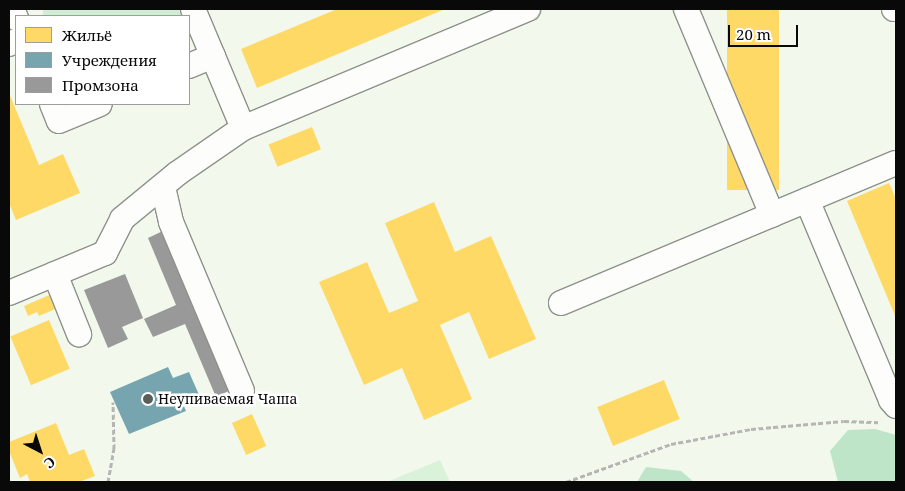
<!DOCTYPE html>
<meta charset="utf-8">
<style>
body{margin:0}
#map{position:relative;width:905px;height:491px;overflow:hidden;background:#f2f9ec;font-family:"Noto Serif",serif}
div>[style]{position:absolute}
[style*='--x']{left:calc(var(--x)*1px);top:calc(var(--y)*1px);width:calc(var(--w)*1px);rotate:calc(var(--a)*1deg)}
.green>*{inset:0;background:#cfeed4;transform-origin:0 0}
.forest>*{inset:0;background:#bee5c7}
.pitch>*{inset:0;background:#d9f2d9}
.homes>*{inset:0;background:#ffd966;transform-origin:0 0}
.public>*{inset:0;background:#76a5af}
.industry>*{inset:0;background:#999}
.path>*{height:3px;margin-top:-1.5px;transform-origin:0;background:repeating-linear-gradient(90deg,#b5b6b4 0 5px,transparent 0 7.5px)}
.roads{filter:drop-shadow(1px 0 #8e918b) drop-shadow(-1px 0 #8e918b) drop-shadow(0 1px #8e918b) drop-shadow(0 -1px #8e918b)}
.minor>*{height:24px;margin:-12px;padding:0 12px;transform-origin:12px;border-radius:12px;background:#fdfefc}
.dots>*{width:14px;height:14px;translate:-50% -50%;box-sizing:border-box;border:2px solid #fff;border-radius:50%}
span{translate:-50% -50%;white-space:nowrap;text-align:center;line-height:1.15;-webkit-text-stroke:5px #fff;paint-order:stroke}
.poi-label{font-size:14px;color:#090909}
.left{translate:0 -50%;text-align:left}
.frame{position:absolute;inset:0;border:10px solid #090909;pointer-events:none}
.legend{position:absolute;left:15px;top:15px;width:175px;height:90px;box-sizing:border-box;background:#fff;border:1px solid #9d9d9d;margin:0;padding:6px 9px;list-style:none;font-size:15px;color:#090909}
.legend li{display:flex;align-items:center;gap:10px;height:25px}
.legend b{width:25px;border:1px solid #9d9d9d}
.north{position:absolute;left:15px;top:426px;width:50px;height:50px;-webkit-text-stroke:4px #fff;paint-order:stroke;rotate:140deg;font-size:14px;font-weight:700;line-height:20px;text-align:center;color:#090909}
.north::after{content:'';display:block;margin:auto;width:18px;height:22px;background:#090909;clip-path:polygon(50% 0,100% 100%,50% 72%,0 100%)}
.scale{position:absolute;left:728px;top:25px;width:70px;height:22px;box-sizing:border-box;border:2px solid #090909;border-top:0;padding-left:6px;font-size:15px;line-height:18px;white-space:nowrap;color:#090909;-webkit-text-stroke:4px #fff;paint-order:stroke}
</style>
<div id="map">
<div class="green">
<i style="left:43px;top:9px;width:139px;height:8px"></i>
</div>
<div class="forest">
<i style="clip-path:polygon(875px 429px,896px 435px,896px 482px,838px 482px,830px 451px,848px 430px)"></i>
<i style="clip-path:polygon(646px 467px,681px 471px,694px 482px,637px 482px)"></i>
</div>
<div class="pitch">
<i style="clip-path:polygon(440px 460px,450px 482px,387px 482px)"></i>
</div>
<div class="homes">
<i style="clip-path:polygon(337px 9px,445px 9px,257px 88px,241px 49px)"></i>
<i style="left:727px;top:9px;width:52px;height:181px"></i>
<i style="clip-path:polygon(9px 93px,39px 165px,63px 154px,80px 193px,16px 220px,9px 203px)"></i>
<i style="left:312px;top:127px;width:24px;height:47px;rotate:68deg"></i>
<i style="clip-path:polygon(889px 183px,896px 199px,896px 318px,847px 201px)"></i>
<i style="clip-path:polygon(434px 202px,455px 252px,491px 236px,536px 339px,489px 359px,469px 312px,440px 325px,472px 399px,424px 420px,402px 368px,364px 385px,319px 282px,367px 262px,389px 313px,418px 301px,385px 223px)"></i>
<i style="clip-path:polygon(54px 293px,60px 307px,39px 316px,37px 312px,28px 316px,24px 306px)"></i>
<i style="left:49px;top:320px;width:53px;height:42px;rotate:67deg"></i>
<i style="left:664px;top:380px;width:42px;height:72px;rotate:68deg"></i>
<i style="left:252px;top:414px;width:35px;height:22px;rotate:66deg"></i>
<i style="clip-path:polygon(56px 423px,69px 455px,84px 449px,95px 476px,79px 482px,30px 482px,27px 474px,20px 478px,9px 451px,9px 442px)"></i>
</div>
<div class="public">
<i style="clip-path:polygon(168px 367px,173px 378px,189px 372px,200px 397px,183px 404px,186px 411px,129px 434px,110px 392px)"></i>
</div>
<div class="industry">
<i style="clip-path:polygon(167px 229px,235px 388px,216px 397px,185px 324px,153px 337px,144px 319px,176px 305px,148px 238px)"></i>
<i style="clip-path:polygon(125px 274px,143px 318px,122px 327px,128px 339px,108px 348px,84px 290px)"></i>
</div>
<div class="path">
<i style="--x:108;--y:482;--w:34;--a:-80"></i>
<i style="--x:114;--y:449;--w:47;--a:-91.2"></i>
<i style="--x:566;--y:482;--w:112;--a:-19.9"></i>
<i style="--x:671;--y:444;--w:81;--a:-10.6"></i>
<i style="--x:751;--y:429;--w:93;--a:-4.9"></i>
<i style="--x:844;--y:421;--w:34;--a:2"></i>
</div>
<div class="roads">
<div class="minor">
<i style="--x:12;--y:9;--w:10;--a:66"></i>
<i style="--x:193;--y:9;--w:129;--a:67.2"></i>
<i style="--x:686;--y:9;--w:223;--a:67.3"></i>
<i style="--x:894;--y:9;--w:2;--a:0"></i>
<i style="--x:9;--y:44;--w:8;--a:-23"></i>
<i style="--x:189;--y:66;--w:26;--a:-23"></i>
<i style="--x:52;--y:104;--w:18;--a:68"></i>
<i style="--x:59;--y:121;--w:44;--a:-22.5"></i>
<i style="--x:163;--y:187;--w:36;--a:77"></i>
<i style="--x:171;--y:222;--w:183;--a:67.2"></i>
<i style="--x:807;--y:200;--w:217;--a:67.2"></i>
<i style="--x:891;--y:400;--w:8;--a:50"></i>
<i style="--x:55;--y:274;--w:65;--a:68.2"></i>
<i style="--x:9;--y:293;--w:104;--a:-22.6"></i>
<i style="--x:105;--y:253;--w:38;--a:-63"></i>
<i style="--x:122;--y:219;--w:72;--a:-39.4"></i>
<i style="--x:178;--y:173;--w:79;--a:-34.7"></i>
<i style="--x:243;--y:128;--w:309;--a:-22.7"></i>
<i style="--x:561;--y:303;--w:363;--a:-22.7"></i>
</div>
</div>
<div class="dots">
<i style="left:148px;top:399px;background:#5b5d58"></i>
</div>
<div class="poi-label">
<span class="left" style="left:158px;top:399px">Неупиваемая Чаша</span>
</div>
<div class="frame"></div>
<ul class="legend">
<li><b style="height:14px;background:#ffd966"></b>Жильё</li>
<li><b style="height:14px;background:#76a5af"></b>Учреждения</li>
<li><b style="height:14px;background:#999"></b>Промзона</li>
</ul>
<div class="north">С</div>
<div class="scale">20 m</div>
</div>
